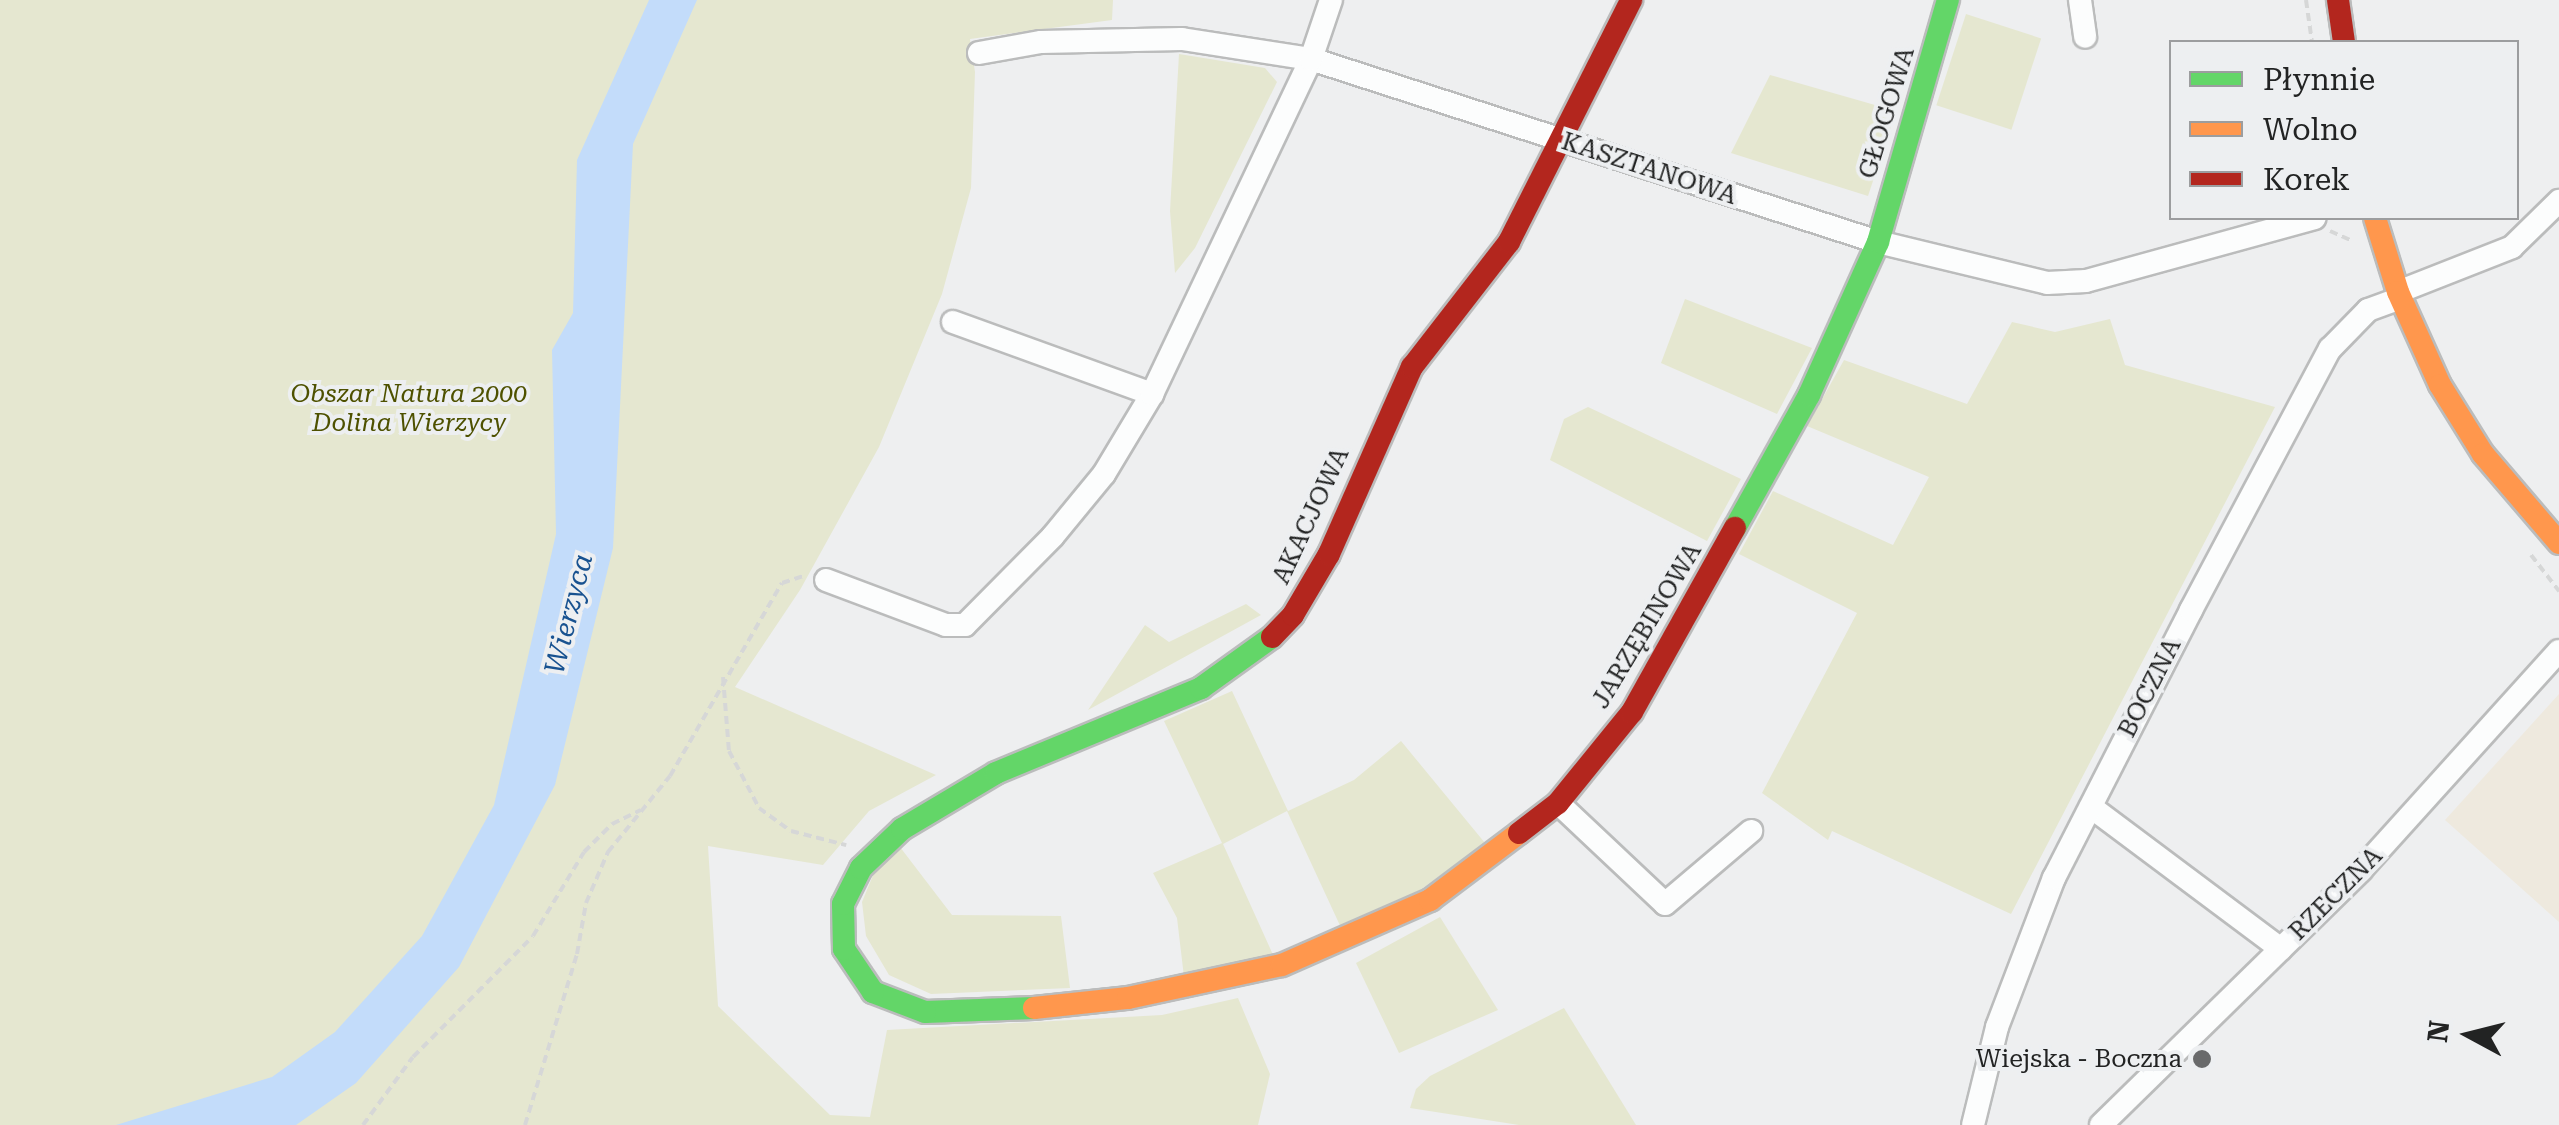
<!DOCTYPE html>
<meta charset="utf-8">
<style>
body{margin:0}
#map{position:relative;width:2559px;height:1125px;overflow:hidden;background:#eeeff0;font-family:"Roboto Serif",serif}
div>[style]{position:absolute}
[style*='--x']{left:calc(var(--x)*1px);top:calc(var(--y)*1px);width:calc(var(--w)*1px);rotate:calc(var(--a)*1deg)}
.commercial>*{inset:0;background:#eee9de}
.green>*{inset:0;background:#e5e7d0;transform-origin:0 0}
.water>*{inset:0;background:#c3dcfa}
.path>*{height:4px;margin-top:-2px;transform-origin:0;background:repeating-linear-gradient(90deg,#d6d7d7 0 8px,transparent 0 13px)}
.roads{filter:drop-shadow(2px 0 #bbbcbc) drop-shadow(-2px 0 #bbbcbc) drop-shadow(0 2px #bbbcbc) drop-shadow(0 -2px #bbbcbc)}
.street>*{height:22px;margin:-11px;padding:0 11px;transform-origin:11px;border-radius:11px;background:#fcfdfd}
.fast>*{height:22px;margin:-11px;padding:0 11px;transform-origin:11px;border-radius:11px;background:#63d668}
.slow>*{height:22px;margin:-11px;padding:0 11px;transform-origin:11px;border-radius:11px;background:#ff974d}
.jam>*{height:22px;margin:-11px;padding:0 11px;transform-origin:11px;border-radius:11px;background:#b3261e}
.dots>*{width:28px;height:28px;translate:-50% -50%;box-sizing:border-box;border:5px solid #edeff1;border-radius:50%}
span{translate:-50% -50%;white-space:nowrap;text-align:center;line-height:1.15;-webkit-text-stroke:8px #edeff1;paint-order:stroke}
.street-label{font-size:25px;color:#222323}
.park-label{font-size:25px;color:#4e5100;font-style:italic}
.poi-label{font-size:25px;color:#222323}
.right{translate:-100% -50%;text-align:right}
.water-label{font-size:28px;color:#185290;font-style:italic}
.legend{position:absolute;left:2169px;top:40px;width:350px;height:180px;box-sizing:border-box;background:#edeff1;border:2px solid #9c9d9f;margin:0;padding:12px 18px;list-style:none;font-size:30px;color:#222323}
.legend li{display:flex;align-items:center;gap:20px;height:50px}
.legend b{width:50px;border:2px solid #9c9d9f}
.north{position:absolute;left:2419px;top:985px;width:100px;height:100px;-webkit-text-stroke:8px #edeff1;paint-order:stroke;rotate:277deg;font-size:28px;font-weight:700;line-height:40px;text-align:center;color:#222323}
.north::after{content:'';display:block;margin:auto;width:35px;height:45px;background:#222323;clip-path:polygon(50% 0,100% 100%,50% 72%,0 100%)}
</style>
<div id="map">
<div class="commercial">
<i style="clip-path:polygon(2559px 694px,2559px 922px,2445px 820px)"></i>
</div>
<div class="green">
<i style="clip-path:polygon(0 0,1113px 0,1112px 20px,970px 39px,975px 72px,971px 188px,942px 294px,879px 447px,800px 590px,735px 687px,936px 775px,869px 811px,823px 865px,708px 846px,718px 1006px,830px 1115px,870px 1117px,887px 1030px,1162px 1015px,1238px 998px,1270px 1074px,1258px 1125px,0 1125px)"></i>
<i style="left:1966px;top:14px;width:79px;height:96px;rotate:18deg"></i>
<i style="clip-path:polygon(1179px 54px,1265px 68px,1277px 82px,1195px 248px,1175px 273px,1170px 211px)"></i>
<i style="clip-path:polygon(1770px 75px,1896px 111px,1868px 196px,1731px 153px)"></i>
<i style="clip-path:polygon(1685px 299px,1812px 348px,1777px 414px,1661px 363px)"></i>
<i style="clip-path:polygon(2110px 319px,2125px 365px,2275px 407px,2011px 914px,1832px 831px,1828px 840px,1762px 793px,1857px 613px,1739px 554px,1773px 491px,1893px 545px,1929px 477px,1807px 426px,1844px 360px,1967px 404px,2012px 322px,2055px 332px)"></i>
<i style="clip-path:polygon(1588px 407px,1741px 479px,1707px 541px,1550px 460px,1564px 419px)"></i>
<i style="clip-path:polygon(1246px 604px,1261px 615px,1088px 710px,1145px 625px,1169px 642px)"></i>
<i style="clip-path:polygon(1232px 691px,1288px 811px,1354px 780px,1401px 741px,1485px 843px,1420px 890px,1343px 932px,1287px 811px,1223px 844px,1274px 957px,1184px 977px,1177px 918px,1153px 873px,1222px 843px,1164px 721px)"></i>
<i style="clip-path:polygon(900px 847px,952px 915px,1061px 916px,1070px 988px,931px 994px,889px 975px,866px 936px,862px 902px,876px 868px)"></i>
<i style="clip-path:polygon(1440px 917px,1498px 1010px,1399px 1053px,1356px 963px)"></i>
<i style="clip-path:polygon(1564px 1008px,1636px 1125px,1519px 1125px,1410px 1108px,1416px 1089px,1430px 1076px)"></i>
</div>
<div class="water">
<i style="clip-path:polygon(649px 0,697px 0,633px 144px,613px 548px,555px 785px,459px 967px,356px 1083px,296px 1125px,116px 1125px,272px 1077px,335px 1032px,422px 936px,494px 805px,556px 534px,552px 350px,573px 313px,577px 160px)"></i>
</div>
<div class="path">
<i style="--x:2306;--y:0;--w:42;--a:81.9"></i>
<i style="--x:2330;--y:231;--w:24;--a:24"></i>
<i style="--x:2531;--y:555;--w:46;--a:52.1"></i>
<i style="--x:723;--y:677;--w:74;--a:85.4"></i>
<i style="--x:729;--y:751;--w:64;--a:62.2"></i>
<i style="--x:759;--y:808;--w:39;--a:36"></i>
<i style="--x:791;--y:831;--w:57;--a:14.3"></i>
<i style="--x:363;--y:1125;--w:84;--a:-53.7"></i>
<i style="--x:413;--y:1057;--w:170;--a:-45.2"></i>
<i style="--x:533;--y:936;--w:98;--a:-58.7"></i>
<i style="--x:584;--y:852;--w:40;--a:-45"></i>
<i style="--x:612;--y:824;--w:32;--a:-26"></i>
<i style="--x:525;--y:1125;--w:179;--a:-73.1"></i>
<i style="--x:577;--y:954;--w:52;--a:-80"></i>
<i style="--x:586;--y:903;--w:56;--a:-66.7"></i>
<i style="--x:608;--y:852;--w:98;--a:-50.8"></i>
<i style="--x:670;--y:776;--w:223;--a:-59.9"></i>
<i style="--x:782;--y:583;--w:22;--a:-18"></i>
</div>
<div class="roads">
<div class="street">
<i style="--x:2080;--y:0;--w:37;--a:82"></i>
<i style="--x:979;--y:53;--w:63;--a:-10.1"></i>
<i style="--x:1041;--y:42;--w:141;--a:-1.2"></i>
<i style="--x:1182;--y:39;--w:131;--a:8.8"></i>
<i style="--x:1311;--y:59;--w:596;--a:17.89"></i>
<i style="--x:1878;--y:242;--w:174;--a:13.6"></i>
<i style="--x:2047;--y:283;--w:39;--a:-3"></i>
<i style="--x:2086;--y:281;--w:237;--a:-15.4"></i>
<i style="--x:2398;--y:292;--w:123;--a:-21.5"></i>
<i style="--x:2512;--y:247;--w:66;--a:-44.4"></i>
<i style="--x:953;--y:322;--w:212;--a:19.9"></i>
<i style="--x:826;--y:580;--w:128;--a:20.6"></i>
<i style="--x:946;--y:625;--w:19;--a:0"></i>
<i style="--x:965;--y:625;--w:125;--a:-45.3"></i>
<i style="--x:1053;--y:536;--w:80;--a:-50.6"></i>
<i style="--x:1104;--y:474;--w:93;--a:-59"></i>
<i style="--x:1152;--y:394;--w:371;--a:-64.6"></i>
<i style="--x:1311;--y:59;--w:62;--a:-71.3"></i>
<i style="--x:1558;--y:803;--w:147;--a:43.3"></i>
<i style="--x:1665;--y:904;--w:113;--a:-40.3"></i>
<i style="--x:2091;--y:807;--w:237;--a:36.8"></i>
<i style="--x:1973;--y:1125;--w:101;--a:-76.2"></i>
<i style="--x:1997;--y:1027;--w:160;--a:-69.1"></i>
<i style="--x:2054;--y:878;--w:301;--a:-62.9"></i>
<i style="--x:2191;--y:610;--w:296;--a:-62"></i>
<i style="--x:2330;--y:349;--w:54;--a:-45.7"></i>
<i style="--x:2368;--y:310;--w:35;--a:-20"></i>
<i style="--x:2101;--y:1125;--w:364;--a:-44.4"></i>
<i style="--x:2361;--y:870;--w:295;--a:-47.9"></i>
</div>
<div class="fast">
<i style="--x:1735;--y:528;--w:152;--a:-60.9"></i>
<i style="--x:1809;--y:395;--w:168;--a:-65.7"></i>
<i style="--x:1878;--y:242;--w:252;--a:-73.9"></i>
<i style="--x:1034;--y:1008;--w:109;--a:177.9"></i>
<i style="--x:925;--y:1012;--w:56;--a:-159"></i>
<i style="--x:873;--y:992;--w:52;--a:-124"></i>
<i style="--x:844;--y:949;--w:45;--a:-91.3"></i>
<i style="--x:843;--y:904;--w:40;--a:-63.4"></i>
<i style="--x:861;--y:868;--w:57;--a:-43.6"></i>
<i style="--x:902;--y:829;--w:109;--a:-30.8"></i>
<i style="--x:996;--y:773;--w:222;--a:-22.5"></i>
<i style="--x:1201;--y:688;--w:87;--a:-35.7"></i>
</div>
<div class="slow">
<i style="--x:2375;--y:218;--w:77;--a:72.7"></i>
<i style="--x:2398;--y:292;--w:102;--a:65.7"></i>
<i style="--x:2440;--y:385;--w:81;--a:58.1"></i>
<i style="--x:2483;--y:454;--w:117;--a:49.5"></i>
<i style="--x:1034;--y:1008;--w:95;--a:-6.1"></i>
<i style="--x:1128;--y:998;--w:157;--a:-12.1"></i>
<i style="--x:1282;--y:965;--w:162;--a:-23.7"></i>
<i style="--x:1430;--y:900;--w:111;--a:-37"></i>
</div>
<div class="jam">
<i style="--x:2338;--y:0;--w:42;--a:81.9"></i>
<i style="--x:1272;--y:637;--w:30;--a:-46"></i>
<i style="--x:1293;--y:615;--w:71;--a:-59.5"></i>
<i style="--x:1329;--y:554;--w:205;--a:-66.1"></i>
<i style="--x:1412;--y:367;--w:158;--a:-52.2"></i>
<i style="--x:1509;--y:242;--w:271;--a:-63.2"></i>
<i style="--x:1519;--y:833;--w:49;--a:-37.6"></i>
<i style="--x:1558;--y:803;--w:117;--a:-50.9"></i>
<i style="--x:1632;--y:712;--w:211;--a:-60.8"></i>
</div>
</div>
<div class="dots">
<i style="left:2202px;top:1059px;background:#696a6b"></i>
</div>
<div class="street-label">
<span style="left:1887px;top:113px;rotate:-73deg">GŁOGOWA</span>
<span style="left:1649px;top:169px;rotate:18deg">KASZTANOWA</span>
<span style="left:1311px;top:516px;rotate:-65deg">AKACJOWA</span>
<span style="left:1647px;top:626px;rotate:-59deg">JARZĘBINOWA</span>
<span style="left:2150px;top:688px;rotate:-63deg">BOCZNA</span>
<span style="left:2336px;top:894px;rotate:-45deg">RZECZNA</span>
</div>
<div class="park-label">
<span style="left:409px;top:409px">Obszar Natura 2000<br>Dolina Wierzycy</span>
</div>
<div class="poi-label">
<span class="right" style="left:2182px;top:1059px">Wiejska - Boczna</span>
</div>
<div class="water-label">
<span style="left:569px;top:614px;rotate:-76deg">Wierzyca</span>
</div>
<ul class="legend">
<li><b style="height:12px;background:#63d668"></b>Płynnie</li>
<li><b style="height:12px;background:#ff974d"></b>Wolno</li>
<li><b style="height:12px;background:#b3261e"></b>Korek</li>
</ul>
<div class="north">N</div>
</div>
